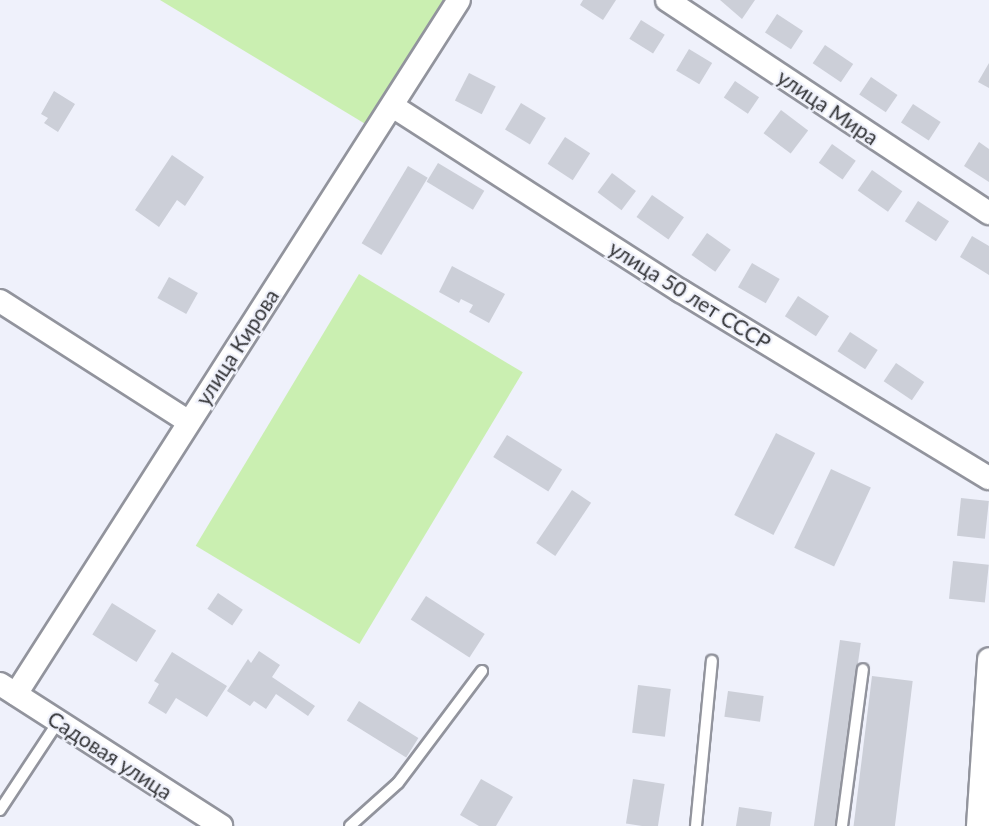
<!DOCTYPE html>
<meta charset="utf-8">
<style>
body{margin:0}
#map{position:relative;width:989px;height:826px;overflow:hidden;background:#eff1fb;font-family:Lato,sans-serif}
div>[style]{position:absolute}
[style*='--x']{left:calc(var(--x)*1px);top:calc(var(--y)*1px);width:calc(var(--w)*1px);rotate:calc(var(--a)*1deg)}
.green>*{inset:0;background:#caefb1;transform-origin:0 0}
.building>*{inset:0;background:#cccfd8;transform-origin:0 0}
.roads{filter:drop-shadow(2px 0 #92949d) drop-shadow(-2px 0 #92949d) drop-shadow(0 2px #92949d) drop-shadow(0 -2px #92949d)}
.service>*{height:10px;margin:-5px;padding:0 5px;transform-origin:5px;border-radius:5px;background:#fff}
.minor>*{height:22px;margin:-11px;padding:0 11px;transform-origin:11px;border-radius:11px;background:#fff}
span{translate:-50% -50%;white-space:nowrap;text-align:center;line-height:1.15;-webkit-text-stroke:4.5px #eff1fb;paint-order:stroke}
.street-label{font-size:21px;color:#343538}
</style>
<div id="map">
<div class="green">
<i style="clip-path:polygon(160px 0,454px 0,372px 128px)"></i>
<i style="left:359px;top:274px;width:191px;height:317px;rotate:31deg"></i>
</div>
<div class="building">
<i style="clip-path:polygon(583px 0,616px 0,603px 20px,580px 5px)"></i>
<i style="clip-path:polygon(720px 0,755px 0,742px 19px)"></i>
<i style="left:777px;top:14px;width:31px;height:22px;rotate:33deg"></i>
<i style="left:641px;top:20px;width:28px;height:22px;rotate:32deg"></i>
<i style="left:825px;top:45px;width:34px;height:22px;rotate:34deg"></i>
<i style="left:689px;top:49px;width:27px;height:25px;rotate:31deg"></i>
<i style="clip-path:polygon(989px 63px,989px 88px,978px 82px)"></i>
<i style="left:469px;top:73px;width:30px;height:31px;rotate:27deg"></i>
<i style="left:871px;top:77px;width:32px;height:21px;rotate:34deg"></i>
<i style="left:735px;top:81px;width:29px;height:20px;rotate:34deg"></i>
<i style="clip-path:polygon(54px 91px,75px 104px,58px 132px,44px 123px,48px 118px,41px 114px)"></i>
<i style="left:521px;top:103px;width:29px;height:31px;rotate:31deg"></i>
<i style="left:913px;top:104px;width:33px;height:22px;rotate:33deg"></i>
<i style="left:781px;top:110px;width:34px;height:29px;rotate:37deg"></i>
<i style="left:565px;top:137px;width:30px;height:32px;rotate:33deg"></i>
<i style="clip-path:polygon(979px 142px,989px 149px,989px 182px,964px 166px)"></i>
<i style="left:832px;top:144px;width:29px;height:23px;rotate:35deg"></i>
<i style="clip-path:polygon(172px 155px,204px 177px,185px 206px,177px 200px,159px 227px,135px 210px)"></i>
<i style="left:438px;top:163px;width:54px;height:22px;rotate:31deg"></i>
<i style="left:408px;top:166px;width:23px;height:90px;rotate:31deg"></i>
<i style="left:872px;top:170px;width:37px;height:25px;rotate:35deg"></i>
<i style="left:612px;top:173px;width:30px;height:24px;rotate:37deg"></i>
<i style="left:652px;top:195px;width:39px;height:27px;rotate:35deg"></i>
<i style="left:918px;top:201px;width:37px;height:24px;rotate:33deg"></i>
<i style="left:707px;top:233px;width:29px;height:27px;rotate:35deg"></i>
<i style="clip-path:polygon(972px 236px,989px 246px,989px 275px,960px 257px)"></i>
<i style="left:752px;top:263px;width:32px;height:28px;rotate:30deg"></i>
<i style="clip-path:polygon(452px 266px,505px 294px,489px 323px,469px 312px,473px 305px,461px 299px,459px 303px,439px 292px)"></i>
<i style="left:169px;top:277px;width:33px;height:24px;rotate:29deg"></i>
<i style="left:798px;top:296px;width:37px;height:24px;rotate:33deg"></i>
<i style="left:850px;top:332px;width:33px;height:23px;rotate:33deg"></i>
<i style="left:896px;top:363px;width:34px;height:22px;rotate:34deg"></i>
<i style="left:776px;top:433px;width:44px;height:92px;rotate:27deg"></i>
<i style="left:507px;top:435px;width:65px;height:26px;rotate:32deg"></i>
<i style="left:831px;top:469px;width:44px;height:87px;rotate:25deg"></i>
<i style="left:572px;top:490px;width:23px;height:64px;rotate:34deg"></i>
<i style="left:961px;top:498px;width:28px;height:38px;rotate:6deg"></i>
<i style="left:953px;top:561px;width:36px;height:38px;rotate:6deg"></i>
<i style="left:218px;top:593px;width:30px;height:19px;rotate:34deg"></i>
<i style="left:426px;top:596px;width:70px;height:28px;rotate:33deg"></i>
<i style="left:112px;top:603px;width:52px;height:37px;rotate:32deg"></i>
<i style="left:840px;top:640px;width:21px;height:188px;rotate:8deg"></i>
<i style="clip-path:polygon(259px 651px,280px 665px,272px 677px,315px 706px,308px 716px,276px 694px,266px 709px,254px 701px,250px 706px,227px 691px,248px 659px,251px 663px)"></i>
<i style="clip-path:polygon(172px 652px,227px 686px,207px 717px,176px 698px,166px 714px,148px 703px,159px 684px,154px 681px)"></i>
<i style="left:872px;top:676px;width:41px;height:152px;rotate:7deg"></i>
<i style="left:638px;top:685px;width:33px;height:48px;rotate:7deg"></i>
<i style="left:728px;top:691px;width:36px;height:26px;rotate:8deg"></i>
<i style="left:359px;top:701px;width:70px;height:23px;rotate:32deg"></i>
<i style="clip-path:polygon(481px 779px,513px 797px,496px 826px,479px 826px,460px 815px)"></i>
<i style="left:633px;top:779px;width:32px;height:45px;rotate:9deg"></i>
<i style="clip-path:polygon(739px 807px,772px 812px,770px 826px,736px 826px)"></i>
</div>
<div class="roads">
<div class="service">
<i style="--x:0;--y:810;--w:105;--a:-56.6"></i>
<i style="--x:350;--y:826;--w:64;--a:-41.9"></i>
<i style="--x:398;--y:783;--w:140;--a:-53.1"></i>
<i style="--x:696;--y:826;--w:166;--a:-84.5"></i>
<i style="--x:842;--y:826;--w:158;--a:-82.4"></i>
</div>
<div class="minor">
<i style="--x:667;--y:0;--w:386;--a:33.5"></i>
<i style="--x:394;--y:107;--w:341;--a:32.7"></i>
<i style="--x:681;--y:291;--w:360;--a:31.3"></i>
<i style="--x:0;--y:301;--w:223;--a:32.6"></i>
<i style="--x:0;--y:684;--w:263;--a:32.7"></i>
<i style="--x:16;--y:694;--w:823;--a:-57.45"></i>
<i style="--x:978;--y:826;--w:167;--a:-86.2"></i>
</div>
</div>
<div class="street-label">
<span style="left:828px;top:107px;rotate:34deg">улица Мира</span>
<span style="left:690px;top:295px;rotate:32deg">улица 50 лет СССР</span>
<span style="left:237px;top:347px;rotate:-57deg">улица Кирова</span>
<span style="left:110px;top:755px;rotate:33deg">Садовая улица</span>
</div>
</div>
